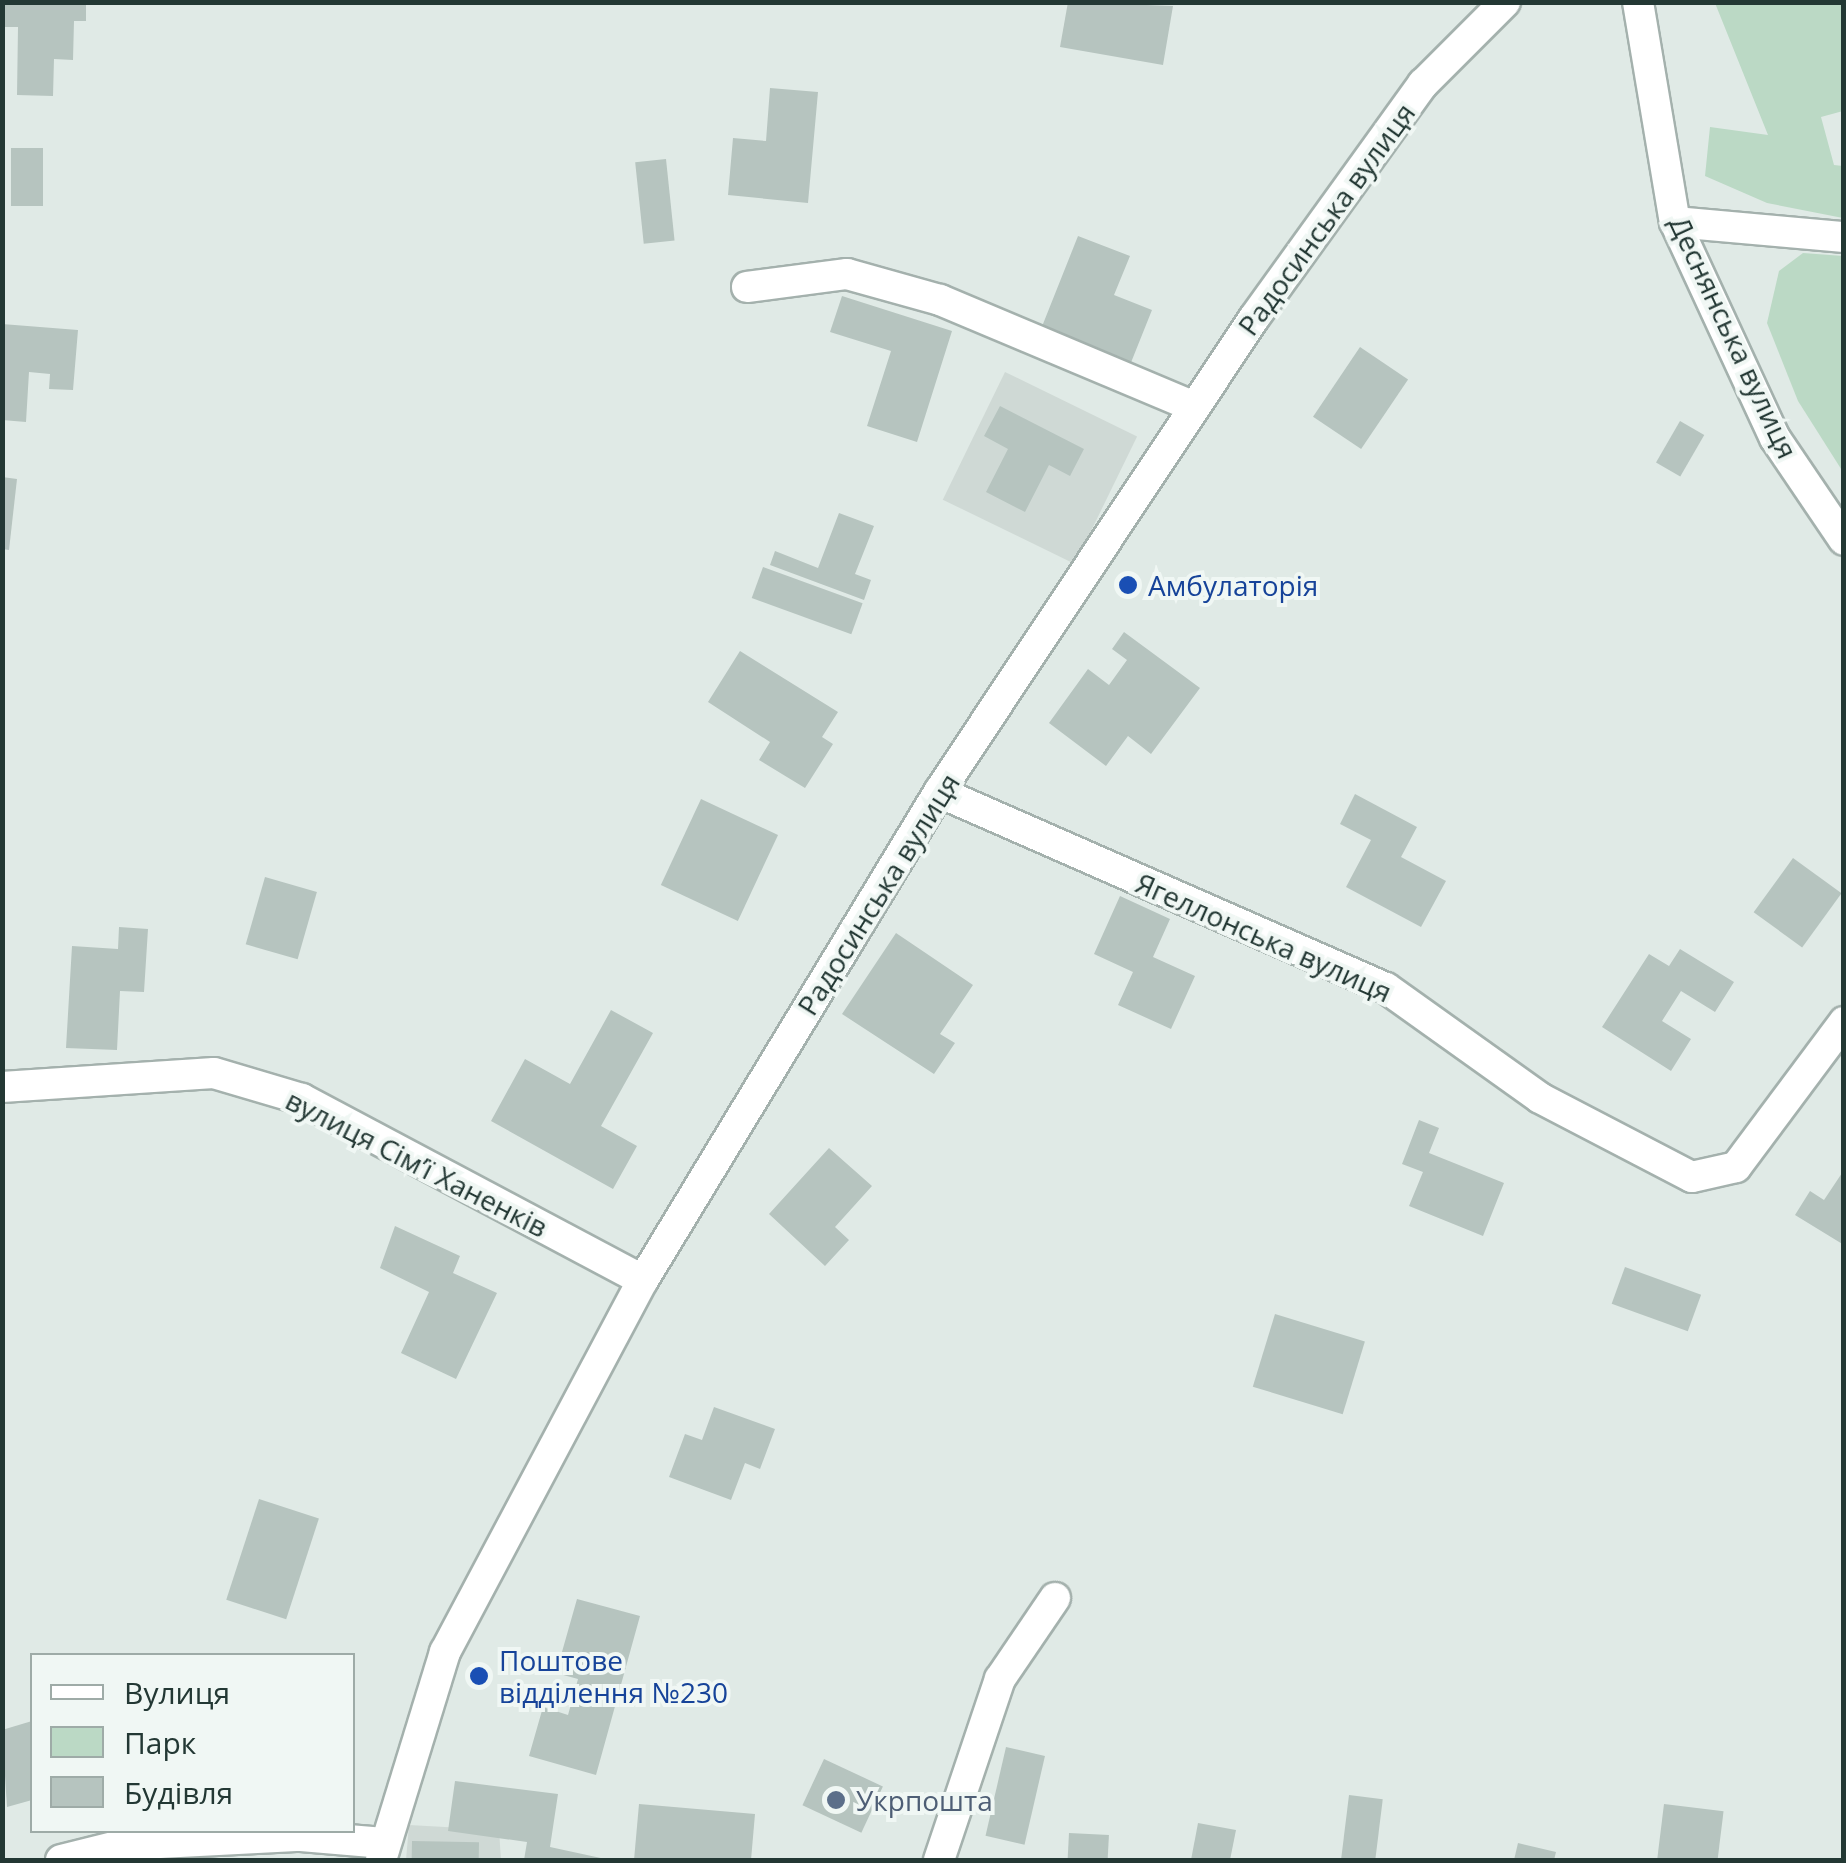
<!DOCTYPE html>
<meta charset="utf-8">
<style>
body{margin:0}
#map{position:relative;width:1846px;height:1863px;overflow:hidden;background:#e0eae6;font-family:"Open Sans",sans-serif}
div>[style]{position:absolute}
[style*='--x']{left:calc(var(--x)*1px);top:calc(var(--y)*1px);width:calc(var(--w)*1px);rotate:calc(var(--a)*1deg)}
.built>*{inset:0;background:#cfd9d5;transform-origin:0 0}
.green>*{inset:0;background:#bbd9c5}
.building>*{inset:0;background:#b6c4bf;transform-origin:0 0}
.roads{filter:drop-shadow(2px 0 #a4b1ad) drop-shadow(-2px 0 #a4b1ad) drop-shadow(0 2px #a4b1ad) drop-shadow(0 -2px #a4b1ad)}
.minor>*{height:30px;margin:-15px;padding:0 15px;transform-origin:15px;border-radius:15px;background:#fff}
.dots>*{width:28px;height:28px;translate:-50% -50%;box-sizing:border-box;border:5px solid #f0f7f4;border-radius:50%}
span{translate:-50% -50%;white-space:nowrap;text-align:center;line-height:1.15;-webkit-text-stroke:8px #f0f7f4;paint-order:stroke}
.street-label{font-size:28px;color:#233834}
.transit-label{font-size:28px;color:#164399}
.left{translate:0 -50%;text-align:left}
.service-label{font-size:28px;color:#4e5e75}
.frame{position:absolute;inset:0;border:5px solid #233834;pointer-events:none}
.legend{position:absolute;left:30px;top:1653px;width:325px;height:180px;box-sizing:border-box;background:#f0f7f4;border:2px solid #9eaba7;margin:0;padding:12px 18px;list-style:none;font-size:30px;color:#233834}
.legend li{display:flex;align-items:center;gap:20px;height:50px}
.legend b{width:50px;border:2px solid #9eaba7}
</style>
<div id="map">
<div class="built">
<i style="left:1005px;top:372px;width:147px;height:142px;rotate:26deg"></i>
<i style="clip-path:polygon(409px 1825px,499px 1830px,501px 1860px,406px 1860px)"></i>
</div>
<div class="green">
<i style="clip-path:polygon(1715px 3px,1843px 3px,1843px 111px,1821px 117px,1834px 165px,1843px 166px,1843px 218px,1767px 203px,1705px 176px,1710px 127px,1768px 135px)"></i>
<i style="clip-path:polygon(1803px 253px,1843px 256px,1843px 472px,1798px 401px,1767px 323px,1779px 271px)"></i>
</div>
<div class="building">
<i style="clip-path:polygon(2px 2px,86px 3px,86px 21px,74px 21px,73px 60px,54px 59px,53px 96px,17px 95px,18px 27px,2px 27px)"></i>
<i style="clip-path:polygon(1068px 2px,1173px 6px,1163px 65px,1060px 47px)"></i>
<i style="clip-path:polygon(770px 88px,818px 92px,808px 203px,728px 195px,733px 138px,766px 141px)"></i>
<i style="left:11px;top:148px;width:32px;height:58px"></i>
<i style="left:666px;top:159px;width:82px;height:31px;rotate:84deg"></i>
<i style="clip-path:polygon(1078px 236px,1130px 256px,1114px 295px,1152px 310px,1130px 365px,1041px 329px)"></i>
<i style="clip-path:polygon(842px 296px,952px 331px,917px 442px,867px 426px,891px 351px,830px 332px)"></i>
<i style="clip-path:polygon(2px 324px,78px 330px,73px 390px,49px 389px,50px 374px,29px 372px,26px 422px,2px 420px)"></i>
<i style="left:1360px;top:347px;width:58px;height:84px;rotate:34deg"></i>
<i style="clip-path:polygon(1000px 406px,1084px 449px,1070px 476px,1049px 465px,1025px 512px,986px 492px,1008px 449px,984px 436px)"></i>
<i style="left:1680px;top:421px;width:28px;height:48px;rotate:30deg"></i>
<i style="clip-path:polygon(2px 477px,17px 479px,9px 550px,2px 549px)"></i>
<i style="clip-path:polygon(839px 513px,874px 526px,855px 574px,871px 580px,864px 600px,770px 565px,775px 551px,818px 568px)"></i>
<i style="left:763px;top:567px;width:106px;height:33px;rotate:20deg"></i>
<i style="clip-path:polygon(1124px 632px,1200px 688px,1151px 754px,1128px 736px,1106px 766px,1049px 723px,1088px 669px,1109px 685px,1127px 660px,1112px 649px)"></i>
<i style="clip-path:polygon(740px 651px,838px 712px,822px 737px,833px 744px,805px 788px,759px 760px,770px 742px,708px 702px)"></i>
<i style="clip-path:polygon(1355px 794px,1417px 827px,1401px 857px,1446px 881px,1421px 927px,1346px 887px,1371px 840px,1340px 824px)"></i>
<i style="left:701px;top:799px;width:85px;height:95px;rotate:25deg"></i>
<i style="left:1793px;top:858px;width:60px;height:67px;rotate:36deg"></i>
<i style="left:265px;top:877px;width:54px;height:70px;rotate:16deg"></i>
<i style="clip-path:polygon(1120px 896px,1170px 919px,1153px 957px,1195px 976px,1171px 1029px,1118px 1005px,1133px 972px,1094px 954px)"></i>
<i style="clip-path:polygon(119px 927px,148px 929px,144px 992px,120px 991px,117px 1050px,66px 1048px,72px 946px,118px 949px)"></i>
<i style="clip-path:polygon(896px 933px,973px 985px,940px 1034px,955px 1043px,934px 1074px,842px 1014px)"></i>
<i style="clip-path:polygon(1680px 949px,1734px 982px,1715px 1012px,1681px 991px,1662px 1021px,1691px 1039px,1671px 1071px,1602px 1027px,1649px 954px,1669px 966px)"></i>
<i style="clip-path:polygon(611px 1010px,653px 1033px,601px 1126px,637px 1146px,613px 1189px,491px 1121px,525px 1059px,570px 1084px)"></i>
<i style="clip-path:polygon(1419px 1120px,1439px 1128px,1429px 1153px,1504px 1183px,1483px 1236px,1409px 1206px,1423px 1172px,1402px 1164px)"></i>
<i style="clip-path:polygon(829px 1148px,872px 1186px,835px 1227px,849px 1240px,825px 1266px,769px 1214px)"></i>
<i style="clip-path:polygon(1844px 1170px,1844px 1245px,1795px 1215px,1810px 1191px,1824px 1200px)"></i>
<i style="clip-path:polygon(395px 1226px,460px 1256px,453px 1273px,497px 1293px,456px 1379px,401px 1353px,429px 1292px,380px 1268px)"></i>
<i style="left:1625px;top:1267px;width:81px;height:39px;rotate:20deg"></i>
<i style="left:1275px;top:1314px;width:94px;height:76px;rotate:17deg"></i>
<i style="clip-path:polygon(714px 1407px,775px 1429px,760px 1469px,745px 1463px,731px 1500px,669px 1477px,685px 1434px,702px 1440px)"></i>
<i style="left:259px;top:1499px;width:63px;height:106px;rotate:18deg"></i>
<i style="clip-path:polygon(577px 1599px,640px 1616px,596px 1775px,529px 1756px,543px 1707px,568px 1715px,578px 1679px,556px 1673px)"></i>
<i style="clip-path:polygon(32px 1721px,32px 1800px,7px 1807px,2px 1730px)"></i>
<i style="left:1006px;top:1747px;width:40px;height:91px;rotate:13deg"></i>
<i style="left:824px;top:1759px;width:65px;height:51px;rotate:25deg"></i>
<i style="clip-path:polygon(455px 1781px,558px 1794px,550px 1847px,610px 1860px,524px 1860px,527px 1842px,448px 1831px)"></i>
<i style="left:1349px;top:1795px;width:34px;height:65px;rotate:7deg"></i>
<i style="clip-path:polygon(639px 1804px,755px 1814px,751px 1860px,634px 1860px)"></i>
<i style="left:1664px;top:1804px;width:60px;height:56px;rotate:7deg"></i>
<i style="clip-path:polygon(1198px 1823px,1236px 1830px,1230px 1860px,1191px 1860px)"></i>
<i style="left:1069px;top:1833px;width:40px;height:27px;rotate:3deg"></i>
<i style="left:412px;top:1841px;width:67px;height:19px;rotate:1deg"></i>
<i style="clip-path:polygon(1518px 1843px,1556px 1852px,1554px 1860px,1514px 1860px)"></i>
</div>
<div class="roads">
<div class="minor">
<i style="--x:1638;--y:2;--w:223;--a:80.5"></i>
<i style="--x:1675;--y:222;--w:238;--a:65.2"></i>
<i style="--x:1775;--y:438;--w:123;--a:55.9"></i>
<i style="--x:1675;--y:222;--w:170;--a:5.1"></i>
<i style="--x:747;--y:287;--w:101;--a:-7.4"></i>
<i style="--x:847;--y:274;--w:97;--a:15.6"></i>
<i style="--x:940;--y:300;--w:276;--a:22.8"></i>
<i style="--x:939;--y:792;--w:488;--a:23.7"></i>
<i style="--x:1386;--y:988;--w:189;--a:35.5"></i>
<i style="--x:1540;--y:1098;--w:171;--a:27.5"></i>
<i style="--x:1692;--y:1177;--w:45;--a:-12.8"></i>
<i style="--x:1736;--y:1167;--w:181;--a:-53.3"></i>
<i style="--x:2;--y:1087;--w:212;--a:-3.8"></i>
<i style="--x:214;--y:1073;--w:92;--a:16.5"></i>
<i style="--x:302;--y:1099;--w:386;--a:28"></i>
<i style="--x:61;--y:1860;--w:62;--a:-14"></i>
<i style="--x:121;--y:1845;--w:180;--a:-2.9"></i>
<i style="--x:301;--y:1836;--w:83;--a:4.8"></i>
<i style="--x:381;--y:1860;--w:218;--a:-72.9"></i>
<i style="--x:445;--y:1652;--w:421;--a:-62"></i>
<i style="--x:643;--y:1280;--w:571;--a:-58.76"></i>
<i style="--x:939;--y:792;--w:569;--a:-56.39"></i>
<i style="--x:1254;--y:318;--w:289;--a:-54.2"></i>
<i style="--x:1423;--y:84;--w:116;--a:-45"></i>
<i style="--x:939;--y:1860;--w:191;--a:-71.4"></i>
<i style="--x:1000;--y:1679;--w:98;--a:-55.8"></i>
</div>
</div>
<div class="dots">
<i style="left:1128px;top:585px;background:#1a4fb4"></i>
<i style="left:479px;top:1676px;background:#1a4fb4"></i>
<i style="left:836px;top:1800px;background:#5c6f8a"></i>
</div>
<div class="street-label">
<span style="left:1326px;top:219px;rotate:-54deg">Радосинська вулиця</span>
<span style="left:1734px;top:337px;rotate:65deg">Деснянська вулиця</span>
<span style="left:878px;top:894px;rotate:-58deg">Радосинська вулиця</span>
<span style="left:1264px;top:937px;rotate:24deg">Ягеллонська вулиця</span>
<span style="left:417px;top:1163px;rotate:27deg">вулиця Сімʼї Ханенків</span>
</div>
<div class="transit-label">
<span class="left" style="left:1148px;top:585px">Амбулаторія</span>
<span class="left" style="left:499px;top:1676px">Поштове<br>відділення №230</span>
</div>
<div class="service-label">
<span class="left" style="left:856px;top:1800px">Укрпошта</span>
</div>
<div class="frame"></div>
<ul class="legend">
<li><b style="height:12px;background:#fff"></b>Вулиця</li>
<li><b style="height:28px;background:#bbd9c5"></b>Парк</li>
<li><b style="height:28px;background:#b6c4bf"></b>Будівля</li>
</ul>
</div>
